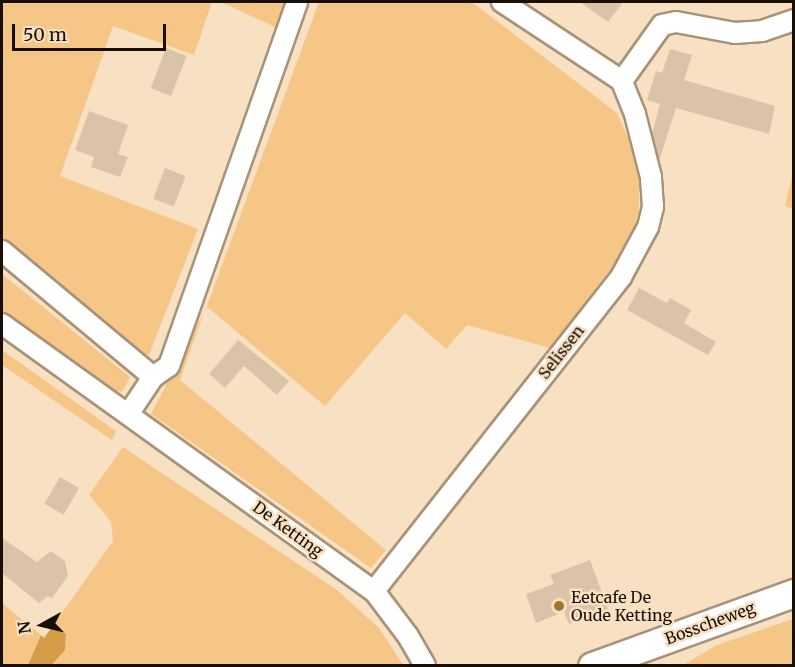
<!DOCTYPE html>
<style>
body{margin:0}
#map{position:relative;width:795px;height:667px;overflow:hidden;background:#f8e0c3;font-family:Merriweather,serif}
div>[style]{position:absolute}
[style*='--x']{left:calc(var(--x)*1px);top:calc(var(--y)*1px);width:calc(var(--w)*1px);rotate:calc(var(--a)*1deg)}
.green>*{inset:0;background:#f6c687}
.forest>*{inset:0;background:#d79c48}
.building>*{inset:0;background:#dac3a7;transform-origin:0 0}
.roads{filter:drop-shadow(2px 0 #a99378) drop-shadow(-2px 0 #a99378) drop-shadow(0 2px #a99378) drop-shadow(0 -2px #a99378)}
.street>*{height:20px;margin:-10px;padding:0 10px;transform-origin:10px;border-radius:10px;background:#fff}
.secondary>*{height:27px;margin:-13.5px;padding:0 13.5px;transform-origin:13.5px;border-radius:13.5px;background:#fff}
.dots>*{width:16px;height:16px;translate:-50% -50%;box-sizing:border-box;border:3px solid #f8e0c3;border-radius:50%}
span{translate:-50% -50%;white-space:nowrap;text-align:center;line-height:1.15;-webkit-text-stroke:5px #f8e0c3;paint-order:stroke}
.street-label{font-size:16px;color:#181006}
.poi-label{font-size:16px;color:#181006}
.left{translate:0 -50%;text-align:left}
.frame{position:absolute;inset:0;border:3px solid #181006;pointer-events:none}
.north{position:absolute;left:12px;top:595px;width:60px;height:60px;-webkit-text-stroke:4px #f8e0c3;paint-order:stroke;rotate:262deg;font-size:16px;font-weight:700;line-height:24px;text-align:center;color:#181006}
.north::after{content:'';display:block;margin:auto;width:21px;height:27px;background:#181006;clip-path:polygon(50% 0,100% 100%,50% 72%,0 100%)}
.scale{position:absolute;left:12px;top:24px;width:154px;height:27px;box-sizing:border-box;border:3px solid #181006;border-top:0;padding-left:8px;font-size:18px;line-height:21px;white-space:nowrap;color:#181006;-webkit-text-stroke:4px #f8e0c3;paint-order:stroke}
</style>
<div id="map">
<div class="green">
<i style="clip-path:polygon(2px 2px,212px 2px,194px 55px,113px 26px,60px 176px,198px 229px,149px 355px,139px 353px,2px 239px)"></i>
<i style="clip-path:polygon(221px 2px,287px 2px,277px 28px)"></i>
<i style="clip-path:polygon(319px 2px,472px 2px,617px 113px,639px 162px,639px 211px,628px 246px,550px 348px,467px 325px,446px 349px,405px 313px,325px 406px,206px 306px,180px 380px,386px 550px,371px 568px,151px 414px,207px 306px)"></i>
<i style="clip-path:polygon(793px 172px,793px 209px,785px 206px)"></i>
<i style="clip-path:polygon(2px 274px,130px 377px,123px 391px,94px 392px,2px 324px)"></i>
<i style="clip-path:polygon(2px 350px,116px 431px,112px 440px,2px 365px)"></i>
<i style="clip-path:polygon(123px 447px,337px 590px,379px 628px,403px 665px,52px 666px,65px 650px,66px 634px,54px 624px,113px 541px,111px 522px,89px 495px)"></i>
<i style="clip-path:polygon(2px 603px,41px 635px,28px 665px,2px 665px)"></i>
<i style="clip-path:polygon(793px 619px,793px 665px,683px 665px,717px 645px)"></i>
</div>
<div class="forest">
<i style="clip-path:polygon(54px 624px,66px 634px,65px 650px,52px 665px,28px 665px,41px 635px,44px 638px)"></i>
</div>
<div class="building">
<i style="clip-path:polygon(580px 2px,623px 2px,608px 22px)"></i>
<i style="left:166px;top:48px;width:22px;height:43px;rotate:21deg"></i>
<i style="clip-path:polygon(670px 49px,692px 55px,684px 80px,775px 106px,769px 134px,676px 108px,659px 161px,652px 134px,660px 104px,647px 100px,656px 71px,662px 73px)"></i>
<i style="clip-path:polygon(89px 111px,128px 125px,118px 154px,128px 157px,120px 177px,91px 167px,94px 157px,75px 150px)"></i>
<i style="left:165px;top:168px;width:22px;height:33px;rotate:21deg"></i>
<i style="clip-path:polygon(639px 288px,667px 303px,670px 298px,691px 310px,684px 323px,716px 342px,708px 355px,627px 310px)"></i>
<i style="clip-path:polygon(238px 340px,289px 381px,277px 395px,244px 366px,225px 388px,209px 374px)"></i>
<i style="left:60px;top:477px;width:22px;height:31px;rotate:30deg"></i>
<i style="clip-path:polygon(2px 538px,37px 562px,51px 551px,65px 561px,68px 576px,52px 598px,48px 596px,39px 603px,2px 573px)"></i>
<i style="clip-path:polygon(590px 560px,608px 609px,569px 624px,564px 612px,536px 623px,526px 594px,554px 584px,550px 575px)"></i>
</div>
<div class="roads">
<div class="street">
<i style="--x:622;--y:81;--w:69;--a:-54.5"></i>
<i style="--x:662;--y:25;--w:14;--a:-12"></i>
<i style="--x:676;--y:22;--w:60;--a:10.6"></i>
<i style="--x:735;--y:33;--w:27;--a:-4"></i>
<i style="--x:762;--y:31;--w:34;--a:-19"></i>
<i style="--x:2;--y:251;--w:197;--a:39.8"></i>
<i style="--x:2;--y:324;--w:458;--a:35.7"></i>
<i style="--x:374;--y:591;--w:56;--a:52.9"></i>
<i style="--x:408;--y:636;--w:34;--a:60"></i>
<i style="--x:129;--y:413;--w:43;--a:-56.3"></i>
<i style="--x:153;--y:377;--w:19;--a:-35"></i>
<i style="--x:169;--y:366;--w:386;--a:-70.6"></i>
<i style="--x:374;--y:591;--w:400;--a:-51.8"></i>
<i style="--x:621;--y:277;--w:57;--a:-61.6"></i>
<i style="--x:648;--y:227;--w:21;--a:-76"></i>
<i style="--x:653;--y:207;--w:30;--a:-94"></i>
<i style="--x:651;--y:177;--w:65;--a:-104.3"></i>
<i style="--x:635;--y:114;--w:35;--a:-112"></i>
<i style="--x:622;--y:81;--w:144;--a:-146.6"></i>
</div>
<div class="secondary">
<i style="--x:592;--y:666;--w:215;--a:-19.9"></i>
</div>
</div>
<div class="dots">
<i style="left:559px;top:606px;background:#a5742a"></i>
</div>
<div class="street-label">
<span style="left:561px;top:352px;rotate:-52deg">Selissen</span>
<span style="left:288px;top:529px;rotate:36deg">De Ketting</span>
<span style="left:710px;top:623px;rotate:-20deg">Bosscheweg</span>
</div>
<div class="poi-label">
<span class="left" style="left:571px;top:606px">Eetcafe De<br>Oude Ketting</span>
</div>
<div class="frame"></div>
<div class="north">N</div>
<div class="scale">50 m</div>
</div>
